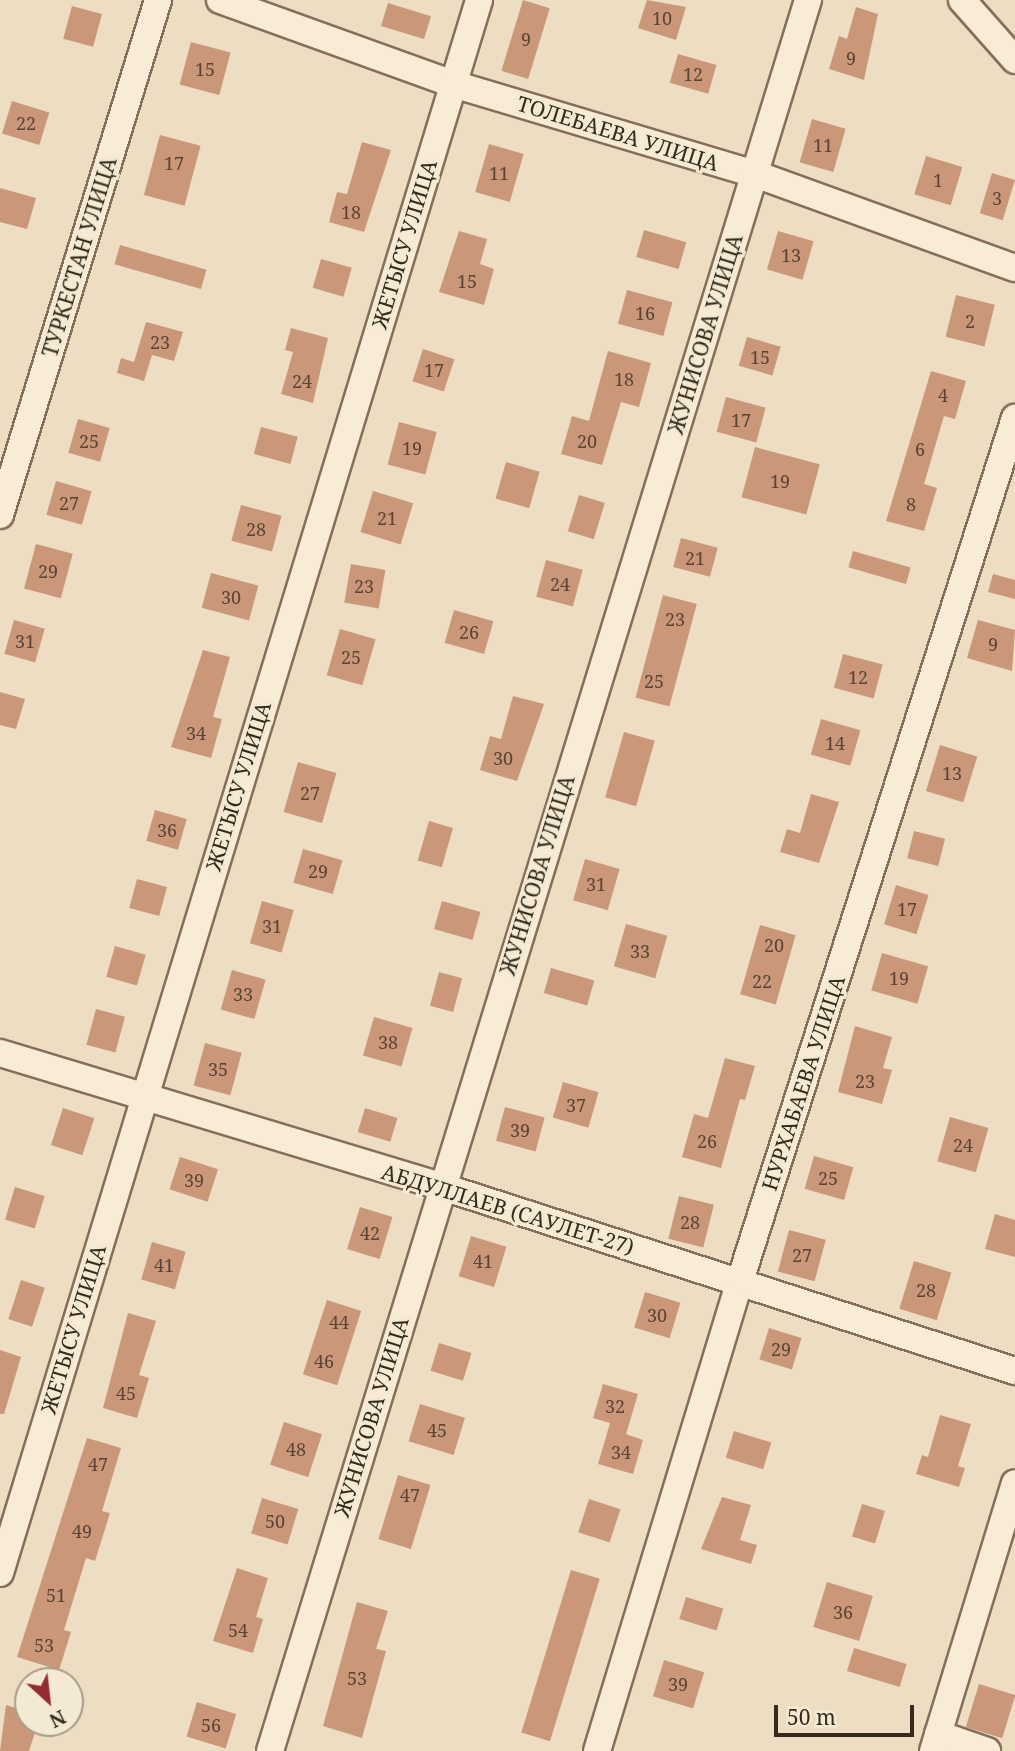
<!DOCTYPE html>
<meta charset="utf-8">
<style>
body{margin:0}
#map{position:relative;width:1015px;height:1751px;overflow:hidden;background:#eddec3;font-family:"Noto Serif",serif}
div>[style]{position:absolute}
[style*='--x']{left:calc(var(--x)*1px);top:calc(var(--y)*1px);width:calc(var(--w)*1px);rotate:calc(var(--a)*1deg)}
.building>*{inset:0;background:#ca9779;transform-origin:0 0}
.roads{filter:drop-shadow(2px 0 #866f5a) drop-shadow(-2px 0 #866f5a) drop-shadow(0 2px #866f5a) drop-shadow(0 -2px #866f5a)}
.minor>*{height:26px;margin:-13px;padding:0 13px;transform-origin:13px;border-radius:13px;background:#f8ecd6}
span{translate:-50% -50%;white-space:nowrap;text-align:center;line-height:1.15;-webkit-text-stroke:6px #f4e9d2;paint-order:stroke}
.number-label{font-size:18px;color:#5b4435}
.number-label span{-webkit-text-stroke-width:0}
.street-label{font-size:21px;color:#36291e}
.north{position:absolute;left:14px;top:1667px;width:70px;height:70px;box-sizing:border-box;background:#f4e9d2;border:2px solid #a89c8a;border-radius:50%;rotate:153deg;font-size:19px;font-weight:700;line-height:28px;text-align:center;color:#36291e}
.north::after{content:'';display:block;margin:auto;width:24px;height:32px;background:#942c32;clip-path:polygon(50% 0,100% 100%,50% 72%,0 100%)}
.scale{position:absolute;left:774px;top:1705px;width:140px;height:32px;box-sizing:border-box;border:4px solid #36291e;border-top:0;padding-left:9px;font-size:21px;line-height:24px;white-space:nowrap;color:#36291e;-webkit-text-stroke:5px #f4e9d2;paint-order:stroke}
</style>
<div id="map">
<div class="building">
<i style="left:523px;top:0;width:28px;height:74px;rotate:17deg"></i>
<i style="clip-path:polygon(647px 0,686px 7px,676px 40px,638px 28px)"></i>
<i style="left:388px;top:3px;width:45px;height:24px;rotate:17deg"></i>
<i style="left:72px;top:6px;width:31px;height:34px;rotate:15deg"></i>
<i style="clip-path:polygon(856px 7px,878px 14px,864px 80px,829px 69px,839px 36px,847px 39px)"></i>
<i style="left:191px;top:42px;width:41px;height:44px;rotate:15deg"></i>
<i style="left:678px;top:54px;width:40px;height:30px;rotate:16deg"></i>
<i style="left:12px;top:101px;width:39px;height:34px;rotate:17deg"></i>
<i style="left:812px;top:119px;width:35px;height:45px;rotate:16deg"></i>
<i style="left:160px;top:135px;width:42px;height:62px;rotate:15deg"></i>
<i style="clip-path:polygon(362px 142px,391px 150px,364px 232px,329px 222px,337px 192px,347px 194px)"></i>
<i style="left:489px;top:144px;width:36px;height:50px;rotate:16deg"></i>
<i style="left:926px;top:156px;width:38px;height:40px;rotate:17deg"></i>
<i style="left:992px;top:173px;width:24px;height:42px;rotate:17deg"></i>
<i style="clip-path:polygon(0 188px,36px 198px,27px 229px,0 222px)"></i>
<i style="left:644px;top:230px;width:44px;height:28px;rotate:16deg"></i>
<i style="clip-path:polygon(459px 231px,487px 239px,480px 264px,494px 269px,484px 305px,439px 292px)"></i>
<i style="left:778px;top:231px;width:37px;height:40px;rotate:16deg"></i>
<i style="left:120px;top:245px;width:90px;height:20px;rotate:16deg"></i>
<i style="left:321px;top:259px;width:32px;height:30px;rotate:16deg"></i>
<i style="left:627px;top:290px;width:47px;height:35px;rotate:15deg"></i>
<i style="left:956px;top:295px;width:40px;height:43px;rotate:14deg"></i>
<i style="clip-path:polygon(146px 322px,183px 332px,174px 361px,152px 355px,144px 381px,117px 373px,121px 358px,134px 362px)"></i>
<i style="clip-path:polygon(291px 328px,328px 338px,313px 403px,281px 394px,293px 352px,285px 350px)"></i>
<i style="left:747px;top:337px;width:35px;height:30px;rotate:16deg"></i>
<i style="left:423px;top:349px;width:33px;height:34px;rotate:18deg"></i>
<i style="clip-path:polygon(608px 351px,651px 363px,639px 407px,621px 402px,602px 465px,561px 454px,572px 416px,589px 421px)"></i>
<i style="clip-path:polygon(931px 371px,966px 381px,955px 419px,944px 416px,924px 484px,937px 488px,924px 531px,886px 521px)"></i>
<i style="left:726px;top:397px;width:41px;height:36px;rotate:15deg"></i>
<i style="left:78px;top:419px;width:33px;height:35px;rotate:16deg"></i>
<i style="left:399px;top:422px;width:39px;height:44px;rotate:15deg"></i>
<i style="left:261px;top:427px;width:38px;height:28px;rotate:15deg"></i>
<i style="left:755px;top:447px;width:67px;height:52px;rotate:15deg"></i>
<i style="left:506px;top:462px;width:35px;height:38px;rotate:16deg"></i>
<i style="left:56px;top:481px;width:37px;height:35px;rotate:16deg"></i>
<i style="left:373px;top:491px;width:42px;height:43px;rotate:17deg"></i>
<i style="left:579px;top:495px;width:27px;height:38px;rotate:17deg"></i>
<i style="left:241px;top:505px;width:42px;height:37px;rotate:15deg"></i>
<i style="left:681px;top:538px;width:38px;height:30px;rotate:15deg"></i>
<i style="left:36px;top:544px;width:38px;height:46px;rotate:15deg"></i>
<i style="left:853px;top:551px;width:60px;height:17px;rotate:16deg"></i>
<i style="left:546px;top:560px;width:38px;height:38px;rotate:15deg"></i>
<i style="left:351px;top:564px;width:35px;height:39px;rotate:10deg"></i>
<i style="left:211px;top:573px;width:49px;height:36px;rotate:15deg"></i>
<i style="clip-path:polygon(993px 574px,1015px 580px,1015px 599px,988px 592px)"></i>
<i style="left:663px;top:595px;width:35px;height:106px;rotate:15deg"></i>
<i style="left:454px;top:610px;width:41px;height:34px;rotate:16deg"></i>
<i style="left:14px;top:620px;width:32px;height:35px;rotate:16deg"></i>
<i style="clip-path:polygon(978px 620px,1015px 630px,1012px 671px,967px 658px)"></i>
<i style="left:340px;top:629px;width:37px;height:48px;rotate:16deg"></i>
<i style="clip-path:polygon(203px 650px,230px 657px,213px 717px,222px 719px,211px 758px,171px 747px)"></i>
<i style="left:843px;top:654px;width:41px;height:35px;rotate:15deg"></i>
<i style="clip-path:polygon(0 692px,25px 699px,16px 729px,0 725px)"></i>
<i style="clip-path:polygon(513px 696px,544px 704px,517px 781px,480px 770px,490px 736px,501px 739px)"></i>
<i style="left:821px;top:719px;width:41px;height:37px;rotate:16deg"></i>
<i style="left:624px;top:732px;width:32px;height:68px;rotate:16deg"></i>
<i style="left:940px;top:745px;width:39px;height:48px;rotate:17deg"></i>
<i style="left:298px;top:762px;width:40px;height:52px;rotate:16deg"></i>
<i style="clip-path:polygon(811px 794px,839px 802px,819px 863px,780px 852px,787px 829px,800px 833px)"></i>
<i style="left:155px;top:810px;width:33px;height:32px;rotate:16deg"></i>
<i style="left:429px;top:821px;width:25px;height:41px;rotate:16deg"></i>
<i style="left:914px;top:831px;width:32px;height:28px;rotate:14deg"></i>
<i style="left:303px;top:849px;width:41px;height:35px;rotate:16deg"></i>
<i style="left:585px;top:859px;width:36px;height:43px;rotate:16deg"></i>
<i style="left:137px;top:879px;width:31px;height:30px;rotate:15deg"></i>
<i style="left:896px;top:885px;width:34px;height:41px;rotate:17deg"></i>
<i style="left:262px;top:901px;width:33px;height:44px;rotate:16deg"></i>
<i style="left:442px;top:901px;width:40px;height:29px;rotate:16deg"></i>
<i style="left:626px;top:924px;width:43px;height:44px;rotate:16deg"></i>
<i style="left:760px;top:925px;width:37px;height:72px;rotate:16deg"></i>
<i style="left:115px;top:946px;width:32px;height:32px;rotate:16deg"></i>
<i style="left:882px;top:953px;width:48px;height:39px;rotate:16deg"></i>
<i style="left:551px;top:968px;width:45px;height:26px;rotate:16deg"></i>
<i style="left:232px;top:970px;width:35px;height:41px;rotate:16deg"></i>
<i style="left:439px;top:972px;width:24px;height:35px;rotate:15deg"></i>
<i style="left:96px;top:1009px;width:30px;height:37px;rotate:15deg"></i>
<i style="left:374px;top:1017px;width:40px;height:40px;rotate:16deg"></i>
<i style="clip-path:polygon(855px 1026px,892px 1037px,883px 1068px,892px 1070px,882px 1104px,838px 1092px)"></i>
<i style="left:205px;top:1043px;width:38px;height:44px;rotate:15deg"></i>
<i style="clip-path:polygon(725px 1058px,755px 1066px,745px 1100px,740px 1099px,721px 1168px,682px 1157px,694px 1114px,708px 1118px)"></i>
<i style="left:563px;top:1082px;width:37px;height:37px;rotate:16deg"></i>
<i style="left:505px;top:1107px;width:41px;height:35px;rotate:15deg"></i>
<i style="left:63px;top:1108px;width:33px;height:39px;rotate:18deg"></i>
<i style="left:365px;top:1108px;width:34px;height:25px;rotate:17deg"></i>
<i style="left:950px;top:1117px;width:40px;height:46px;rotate:16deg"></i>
<i style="left:814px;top:1156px;width:41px;height:34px;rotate:16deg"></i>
<i style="left:180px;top:1157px;width:40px;height:34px;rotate:18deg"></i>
<i style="left:15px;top:1187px;width:31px;height:34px;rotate:17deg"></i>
<i style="left:679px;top:1196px;width:36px;height:44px;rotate:14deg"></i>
<i style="left:360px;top:1207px;width:34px;height:44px;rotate:17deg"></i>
<i style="clip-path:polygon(995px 1214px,1015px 1220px,1015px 1257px,985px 1249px)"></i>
<i style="left:789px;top:1230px;width:38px;height:43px;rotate:15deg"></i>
<i style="left:471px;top:1236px;width:37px;height:42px;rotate:17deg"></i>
<i style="left:152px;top:1242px;width:35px;height:39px;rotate:16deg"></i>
<i style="left:914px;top:1261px;width:39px;height:50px;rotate:17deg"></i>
<i style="left:21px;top:1280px;width:25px;height:41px;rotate:18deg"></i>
<i style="left:645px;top:1292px;width:37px;height:37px;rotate:17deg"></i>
<i style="left:327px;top:1300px;width:36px;height:78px;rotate:18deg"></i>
<i style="clip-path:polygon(128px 1313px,156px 1321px,139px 1375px,149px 1378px,137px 1418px,103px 1408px)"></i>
<i style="left:769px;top:1328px;width:34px;height:33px;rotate:17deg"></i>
<i style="left:439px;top:1343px;width:34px;height:29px;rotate:17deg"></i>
<i style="clip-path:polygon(0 1350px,21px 1357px,4px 1414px,0 1414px)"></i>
<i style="clip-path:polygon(603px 1384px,638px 1394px,626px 1434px,643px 1440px,633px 1474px,598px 1464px,610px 1423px,593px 1418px)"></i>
<i style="left:420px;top:1404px;width:47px;height:39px;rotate:17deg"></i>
<i style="clip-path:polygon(940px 1415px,971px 1424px,958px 1466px,965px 1468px,959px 1487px,916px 1474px,922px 1455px,928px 1457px)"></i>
<i style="left:284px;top:1422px;width:40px;height:45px;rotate:18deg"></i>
<i style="left:734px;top:1431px;width:39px;height:28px;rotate:17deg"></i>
<i style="clip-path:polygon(87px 1438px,121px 1448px,102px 1511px,110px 1513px,95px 1561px,86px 1558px,64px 1630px,71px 1632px,59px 1670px,17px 1657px)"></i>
<i style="left:398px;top:1475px;width:34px;height:67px;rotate:17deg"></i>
<i style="clip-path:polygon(722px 1497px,751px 1505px,740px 1540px,757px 1545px,751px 1564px,701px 1549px)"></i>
<i style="left:262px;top:1498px;width:38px;height:37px;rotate:17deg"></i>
<i style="left:589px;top:1499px;width:33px;height:35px;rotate:18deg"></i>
<i style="left:862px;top:1504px;width:24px;height:34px;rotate:17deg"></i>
<i style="clip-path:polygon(237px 1568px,268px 1578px,256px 1617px,263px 1619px,253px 1653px,213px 1641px)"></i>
<i style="left:571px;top:1570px;width:30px;height:170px;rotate:17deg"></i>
<i style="left:827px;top:1582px;width:48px;height:47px;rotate:17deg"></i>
<i style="left:686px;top:1597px;width:39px;height:23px;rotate:17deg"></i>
<i style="clip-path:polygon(357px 1602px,388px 1611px,376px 1649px,386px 1651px,362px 1738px,323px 1726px)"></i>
<i style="left:854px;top:1648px;width:55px;height:24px;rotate:17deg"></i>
<i style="left:664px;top:1660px;width:42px;height:38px;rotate:17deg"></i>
<i style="left:979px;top:1684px;width:38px;height:45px;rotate:17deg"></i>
<i style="left:197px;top:1702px;width:41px;height:36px;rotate:17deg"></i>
<i style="clip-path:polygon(6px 1705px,28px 1712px,28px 1723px,38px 1723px,29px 1751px,0 1751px)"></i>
</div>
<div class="roads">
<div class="minor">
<i style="--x:220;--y:0;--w:248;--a:19.8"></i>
<i style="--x:453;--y:84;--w:315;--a:16.6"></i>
<i style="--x:755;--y:174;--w:276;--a:19.9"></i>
<i style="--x:962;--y:0;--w:80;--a:48.5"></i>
<i style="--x:0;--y:515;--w:539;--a:-72.94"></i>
<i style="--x:0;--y:1053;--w:460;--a:16.8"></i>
<i style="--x:440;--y:1186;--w:604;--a:17.84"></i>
<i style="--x:0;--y:1573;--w:1644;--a:-73.06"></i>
<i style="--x:938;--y:1734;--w:52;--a:19.1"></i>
<i style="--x:270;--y:1751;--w:1832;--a:-72.92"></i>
<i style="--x:597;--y:1751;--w:491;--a:-73.1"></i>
<i style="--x:740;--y:1281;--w:906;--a:-72.33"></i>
<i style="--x:933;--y:1751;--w:280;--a:-73"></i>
</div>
</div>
<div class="number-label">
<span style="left:662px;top:18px">10</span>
<span style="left:526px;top:39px">9</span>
<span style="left:851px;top:58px">9</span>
<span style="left:205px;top:69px">15</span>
<span style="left:693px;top:74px">12</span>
<span style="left:26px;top:123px">22</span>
<span style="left:823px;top:145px">11</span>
<span style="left:174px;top:163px">17</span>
<span style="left:499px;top:173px">11</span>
<span style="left:938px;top:180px">1</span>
<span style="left:997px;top:198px">3</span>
<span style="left:351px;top:212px">18</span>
<span style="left:791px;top:255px">13</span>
<span style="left:467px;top:281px">15</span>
<span style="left:645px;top:313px">16</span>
<span style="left:970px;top:321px">2</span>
<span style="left:160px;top:342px">23</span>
<span style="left:760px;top:357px">15</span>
<span style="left:434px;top:370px">17</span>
<span style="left:624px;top:379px">18</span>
<span style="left:302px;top:381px">24</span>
<span style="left:943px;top:395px">4</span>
<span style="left:741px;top:420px">17</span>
<span style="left:89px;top:441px">25</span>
<span style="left:587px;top:441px">20</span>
<span style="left:412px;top:448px">19</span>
<span style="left:920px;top:449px">6</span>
<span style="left:780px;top:481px">19</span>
<span style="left:69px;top:503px">27</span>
<span style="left:911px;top:504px">8</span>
<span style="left:387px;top:518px">21</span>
<span style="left:256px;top:529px">28</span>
<span style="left:695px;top:558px">21</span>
<span style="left:48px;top:571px">29</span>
<span style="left:560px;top:584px">24</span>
<span style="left:364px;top:586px">23</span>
<span style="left:231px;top:597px">30</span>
<span style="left:675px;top:619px">23</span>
<span style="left:469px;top:632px">26</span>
<span style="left:25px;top:641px">31</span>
<span style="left:993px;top:644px">9</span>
<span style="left:351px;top:657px">25</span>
<span style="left:858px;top:677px">12</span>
<span style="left:654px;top:681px">25</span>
<span style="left:196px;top:733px">34</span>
<span style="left:835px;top:743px">14</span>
<span style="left:503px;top:758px">30</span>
<span style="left:952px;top:773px">13</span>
<span style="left:310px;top:793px">27</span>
<span style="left:167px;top:830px">36</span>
<span style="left:318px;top:871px">29</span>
<span style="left:596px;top:884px">31</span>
<span style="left:907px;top:909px">17</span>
<span style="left:272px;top:926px">31</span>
<span style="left:774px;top:945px">20</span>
<span style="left:640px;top:951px">33</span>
<span style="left:899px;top:978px">19</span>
<span style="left:762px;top:981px">22</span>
<span style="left:243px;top:994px">33</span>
<span style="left:388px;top:1042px">38</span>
<span style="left:218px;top:1069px">35</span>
<span style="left:865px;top:1081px">23</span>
<span style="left:576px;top:1105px">37</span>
<span style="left:520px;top:1130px">39</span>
<span style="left:707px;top:1141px">26</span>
<span style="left:963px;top:1145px">24</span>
<span style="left:828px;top:1178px">25</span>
<span style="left:194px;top:1180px">39</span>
<span style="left:690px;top:1222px">28</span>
<span style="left:370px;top:1233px">42</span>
<span style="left:802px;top:1255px">27</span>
<span style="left:483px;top:1261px">41</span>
<span style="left:164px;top:1265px">41</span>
<span style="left:926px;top:1290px">28</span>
<span style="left:657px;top:1315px">30</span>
<span style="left:339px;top:1322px">44</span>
<span style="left:781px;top:1349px">29</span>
<span style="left:324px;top:1361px">46</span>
<span style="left:126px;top:1393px">45</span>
<span style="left:615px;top:1406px">32</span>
<span style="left:437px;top:1430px">45</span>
<span style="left:296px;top:1449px">48</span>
<span style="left:621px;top:1452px">34</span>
<span style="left:98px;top:1464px">47</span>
<span style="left:410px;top:1495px">47</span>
<span style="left:275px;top:1521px">50</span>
<span style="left:82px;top:1531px">49</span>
<span style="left:56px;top:1595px">51</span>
<span style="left:843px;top:1612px">36</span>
<span style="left:238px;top:1630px">54</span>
<span style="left:44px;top:1645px">53</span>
<span style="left:357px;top:1678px">53</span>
<span style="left:678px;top:1684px">39</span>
<span style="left:211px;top:1725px">56</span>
</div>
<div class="street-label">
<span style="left:618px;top:133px;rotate:17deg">ТОЛЕБАЕВА УЛИЦА</span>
<span style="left:404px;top:244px;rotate:-73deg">ЖЕТЫСУ УЛИЦА</span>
<span style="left:79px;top:257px;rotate:-73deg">ТУРКЕСТАН УЛИЦА</span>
<span style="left:705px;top:334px;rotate:-73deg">ЖУНИСОВА УЛИЦА</span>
<span style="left:238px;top:786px;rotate:-73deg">ЖЕТЫСУ УЛИЦА</span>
<span style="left:537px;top:875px;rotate:-73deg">ЖУНИСОВА УЛИЦА</span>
<span style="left:803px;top:1083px;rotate:-72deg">НУРХАБАЕВА УЛИЦА</span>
<span style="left:508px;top:1209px;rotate:17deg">АБДУЛЛАЕВ (САУЛЕТ-27)</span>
<span style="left:73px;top:1329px;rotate:-73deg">ЖЕТЫСУ УЛИЦА</span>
<span style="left:371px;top:1417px;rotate:-73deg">ЖУНИСОВА УЛИЦА</span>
</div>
<div class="north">N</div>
<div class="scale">50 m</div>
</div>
